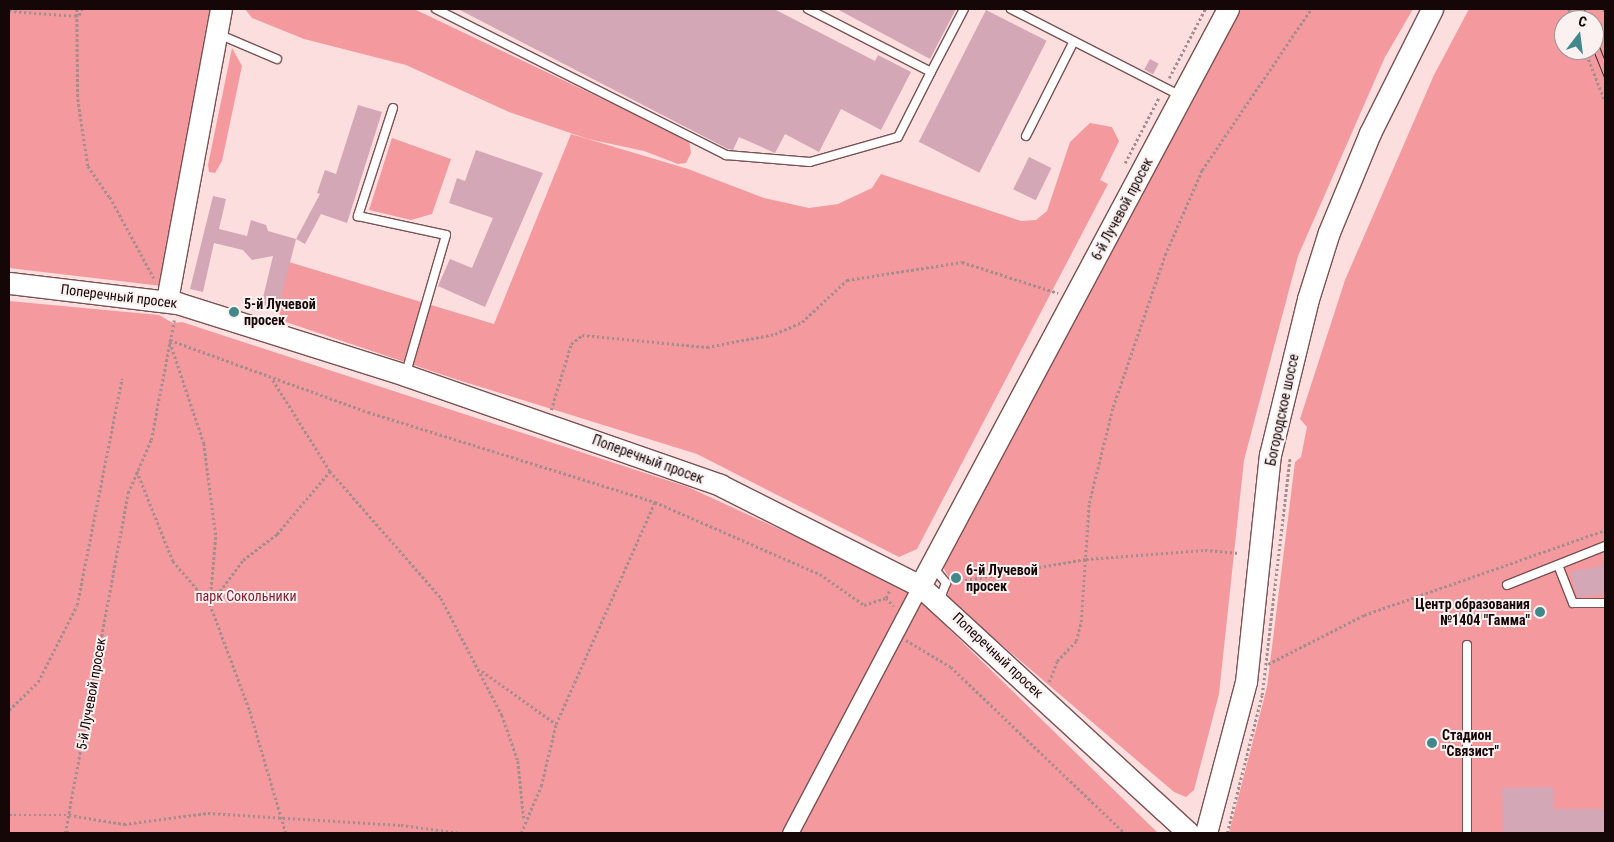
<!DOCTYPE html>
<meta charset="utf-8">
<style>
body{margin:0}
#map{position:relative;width:1614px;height:842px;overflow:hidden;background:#fcdede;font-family:"Roboto Condensed",sans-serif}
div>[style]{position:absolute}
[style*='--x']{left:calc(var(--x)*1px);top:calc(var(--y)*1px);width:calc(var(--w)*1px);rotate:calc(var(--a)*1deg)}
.green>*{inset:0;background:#f49a9e}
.building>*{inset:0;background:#d3a7b5;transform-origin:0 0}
.path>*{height:2.5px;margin-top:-1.25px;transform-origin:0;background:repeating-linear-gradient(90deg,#a58d8d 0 2.5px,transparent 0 5px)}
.roads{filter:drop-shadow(1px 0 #7b5253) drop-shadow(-1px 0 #7b5253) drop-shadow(0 1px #7b5253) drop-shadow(0 -1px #7b5253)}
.lane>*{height:8px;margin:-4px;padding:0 4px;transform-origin:4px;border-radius:4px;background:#fff}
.street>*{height:15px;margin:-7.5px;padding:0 7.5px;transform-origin:7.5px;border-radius:7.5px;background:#fff}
.secondary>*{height:21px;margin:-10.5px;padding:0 10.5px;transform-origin:10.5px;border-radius:10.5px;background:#fff}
.tram>*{height:1px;margin:-0.5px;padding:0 0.5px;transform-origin:0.5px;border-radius:0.5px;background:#3e2c2d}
.dots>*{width:14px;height:14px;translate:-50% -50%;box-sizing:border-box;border:2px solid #fbf1f1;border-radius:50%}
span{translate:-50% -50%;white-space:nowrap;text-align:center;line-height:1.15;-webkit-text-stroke:4px #fbf1f1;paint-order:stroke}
.street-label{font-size:14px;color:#150607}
.poi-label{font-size:14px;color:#150607;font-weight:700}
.left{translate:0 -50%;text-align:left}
.right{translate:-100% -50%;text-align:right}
.park-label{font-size:14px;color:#821d2d}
.frame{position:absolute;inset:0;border:10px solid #150607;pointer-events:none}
.north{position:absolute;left:1554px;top:10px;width:50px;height:50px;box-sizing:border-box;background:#fbf1f1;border:1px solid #9f9393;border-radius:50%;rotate:15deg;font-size:14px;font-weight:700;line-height:20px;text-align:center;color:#150607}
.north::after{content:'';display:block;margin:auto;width:18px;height:22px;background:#40888a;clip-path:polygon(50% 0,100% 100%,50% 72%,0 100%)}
</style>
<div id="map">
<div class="green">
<i style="clip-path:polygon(9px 9px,214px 9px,162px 286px,9px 268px)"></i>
<i style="clip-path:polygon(245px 9px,414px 9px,689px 140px,691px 153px,686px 163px,678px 164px,644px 151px,588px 139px,509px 112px,406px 65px,304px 39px,252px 18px)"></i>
<i style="clip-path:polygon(1237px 9px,1413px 9px,1385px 57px,1298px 256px,1244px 460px,1219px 694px,1194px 790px,1186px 797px,1174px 792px,947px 598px,951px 582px,943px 567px)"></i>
<i style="clip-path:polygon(evenodd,1469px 9px,1605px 9px,1605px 833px,1229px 833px,1267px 687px,1295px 462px,1301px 457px,1307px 427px,1300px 419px,1345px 280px,1434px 75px,1469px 9px,1564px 20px,1594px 20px,1594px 50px,1564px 50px,1564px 20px)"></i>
<i style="clip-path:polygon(232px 48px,242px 66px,222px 161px,215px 173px,209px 172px,208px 165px)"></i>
<i style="clip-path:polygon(1090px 123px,1112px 127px,1119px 141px,1100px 180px,1108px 184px,917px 549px,899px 557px,697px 454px,458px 380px,283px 321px,278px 310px,289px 262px,494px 324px,571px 134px,688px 169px,764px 198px,809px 208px,838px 204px,872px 188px,881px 174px,1021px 221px,1036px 220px,1047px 211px,1070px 142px)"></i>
<i style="clip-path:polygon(392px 138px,451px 159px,432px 214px,411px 220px,369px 210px)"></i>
<i style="clip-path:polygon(9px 301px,159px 315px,173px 323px,182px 322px,688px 487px,888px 579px,915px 596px,1158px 833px,9px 833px)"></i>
</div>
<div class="building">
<i style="clip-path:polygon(458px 9px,774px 9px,875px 61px,878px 55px,911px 72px,881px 130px,841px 109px,819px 152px,785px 134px,775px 153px,739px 137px,733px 150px,728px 149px)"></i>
<i style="clip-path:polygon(837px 9px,956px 9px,930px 59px)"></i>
<i style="left:986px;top:10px;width:68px;height:148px;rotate:27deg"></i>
<i style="left:1150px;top:59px;width:10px;height:12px;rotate:29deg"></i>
<i style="clip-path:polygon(358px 105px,382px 112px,347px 223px,321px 214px,305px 244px,296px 239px,320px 194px,317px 193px,325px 170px,336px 174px)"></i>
<i style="clip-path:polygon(476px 150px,543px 173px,485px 307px,438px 286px,450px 259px,472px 268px,493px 218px,449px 203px,457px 178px,465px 181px)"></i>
<i style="left:1029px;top:157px;width:25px;height:36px;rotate:26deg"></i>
<i style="clip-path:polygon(213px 196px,226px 199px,219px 229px,247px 236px,251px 220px,266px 225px,268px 231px,296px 239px,278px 310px,261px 306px,273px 256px,252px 260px,243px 250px,214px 243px,203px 292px,190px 289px)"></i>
<i style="clip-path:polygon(1605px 565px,1605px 594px,1578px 597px,1570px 572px)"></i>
<i style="clip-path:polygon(1553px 787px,1554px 809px,1605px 809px,1605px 833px,1503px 833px,1502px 788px)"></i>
</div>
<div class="path">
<i style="--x:77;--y:9;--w:90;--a:89.4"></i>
<i style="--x:78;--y:99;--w:68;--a:81.5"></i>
<i style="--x:88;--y:166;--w:38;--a:55"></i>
<i style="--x:110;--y:197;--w:92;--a:61.5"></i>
<i style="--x:1569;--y:9;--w:12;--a:70"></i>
<i style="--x:1604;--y:9;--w:4;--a:76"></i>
<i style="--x:9;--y:11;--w:70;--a:4.1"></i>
<i style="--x:79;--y:15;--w:7;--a:-63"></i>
<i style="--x:1585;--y:50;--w:55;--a:68.6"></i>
<i style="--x:1169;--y:78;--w:78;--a:-62.4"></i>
<i style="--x:1125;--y:163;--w:74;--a:-62.7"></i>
<i style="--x:170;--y:340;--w:211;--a:20"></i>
<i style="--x:368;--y:412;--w:301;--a:17.4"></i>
<i style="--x:655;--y:502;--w:180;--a:23.6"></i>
<i style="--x:820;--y:574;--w:54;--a:35.2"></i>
<i style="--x:864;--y:605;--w:23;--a:-18"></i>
<i style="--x:886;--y:598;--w:10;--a:-66"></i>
<i style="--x:170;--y:342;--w:107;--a:71.4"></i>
<i style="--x:204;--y:443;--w:95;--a:82.7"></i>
<i style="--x:216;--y:537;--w:66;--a:95.2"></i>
<i style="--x:273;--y:380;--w:107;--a:57.9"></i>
<i style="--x:330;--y:471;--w:169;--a:48.8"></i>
<i style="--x:441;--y:598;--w:132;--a:62.5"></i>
<i style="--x:502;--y:715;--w:49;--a:70.8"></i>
<i style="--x:518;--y:761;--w:58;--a:84.1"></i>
<i style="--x:551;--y:410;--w:69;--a:-73.1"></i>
<i style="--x:571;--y:344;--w:14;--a:-39"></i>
<i style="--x:582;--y:335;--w:126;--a:5.5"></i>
<i style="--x:707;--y:347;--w:69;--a:-10.8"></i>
<i style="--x:775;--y:334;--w:30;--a:-24"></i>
<i style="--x:802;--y:322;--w:62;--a:-43"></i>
<i style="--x:847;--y:280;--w:116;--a:-8.9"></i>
<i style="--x:962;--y:262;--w:101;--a:17.9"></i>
<i style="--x:137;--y:471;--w:97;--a:68.2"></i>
<i style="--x:173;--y:561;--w:57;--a:49.3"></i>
<i style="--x:210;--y:604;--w:114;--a:69.5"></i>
<i style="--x:250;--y:711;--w:127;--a:73.6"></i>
<i style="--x:955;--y:582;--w:133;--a:-10"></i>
<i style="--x:1086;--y:559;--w:119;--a:-4.3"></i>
<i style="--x:1205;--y:550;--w:34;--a:5"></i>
<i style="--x:886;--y:598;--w:11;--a:45"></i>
<i style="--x:211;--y:603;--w:54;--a:-53.3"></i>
<i style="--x:243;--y:560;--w:43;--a:-37.4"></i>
<i style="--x:277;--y:534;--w:82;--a:-49.9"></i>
<i style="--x:906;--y:640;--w:52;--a:31"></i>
<i style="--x:951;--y:667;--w:240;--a:43.7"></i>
<i style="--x:1268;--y:664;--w:108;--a:-27"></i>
<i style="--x:1364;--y:615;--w:256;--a:-19.4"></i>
<i style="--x:482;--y:671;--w:91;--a:35.6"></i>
<i style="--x:1049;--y:682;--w:22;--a:-69"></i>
<i style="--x:1057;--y:661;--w:28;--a:-46"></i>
<i style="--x:1076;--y:641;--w:20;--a:-75"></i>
<i style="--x:1081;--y:622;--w:119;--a:-86.2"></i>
<i style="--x:1089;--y:503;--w:99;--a:-76"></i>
<i style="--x:1113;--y:407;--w:161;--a:-71.1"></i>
<i style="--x:1165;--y:255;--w:93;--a:-66.5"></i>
<i style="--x:1202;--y:170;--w:194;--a:-55.9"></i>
<i style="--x:9;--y:710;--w:40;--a:-44"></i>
<i style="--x:38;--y:682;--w:86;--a:-63.1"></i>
<i style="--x:77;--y:605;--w:231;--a:-78.8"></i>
<i style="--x:9;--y:815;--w:60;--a:0"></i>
<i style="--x:69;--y:815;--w:56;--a:9.3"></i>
<i style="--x:124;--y:824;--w:85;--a:-7.5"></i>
<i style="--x:208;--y:813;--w:193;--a:3.6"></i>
<i style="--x:401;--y:825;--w:61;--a:7.6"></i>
<i style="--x:66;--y:831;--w:4;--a:27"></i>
<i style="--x:65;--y:833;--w:346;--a:-79.5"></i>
<i style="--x:128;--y:493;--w:58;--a:-66.5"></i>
<i style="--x:151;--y:440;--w:122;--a:-79.1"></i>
<i style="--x:461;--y:833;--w:59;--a:0"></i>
<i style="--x:521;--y:833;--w:51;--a:-66.9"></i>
<i style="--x:541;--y:786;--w:64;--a:-76.4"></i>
<i style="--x:556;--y:724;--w:243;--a:-66"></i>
<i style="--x:1227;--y:833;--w:142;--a:-75.8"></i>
<i style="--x:1262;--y:695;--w:239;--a:-83.3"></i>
</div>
<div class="roads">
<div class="lane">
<i style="--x:436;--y:9;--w:325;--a:26.7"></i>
<i style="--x:726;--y:155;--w:84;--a:4.8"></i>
<i style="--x:810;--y:162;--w:91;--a:-15.9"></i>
<i style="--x:898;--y:137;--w:73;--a:-63.1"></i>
<i style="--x:808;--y:9;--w:138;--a:27.1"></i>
<i style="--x:931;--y:72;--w:71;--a:-62.4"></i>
<i style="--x:1011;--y:9;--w:191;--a:27.1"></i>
<i style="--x:218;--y:34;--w:64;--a:23"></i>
<i style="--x:393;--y:108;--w:114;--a:108"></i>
<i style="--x:358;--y:216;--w:90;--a:12.2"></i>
<i style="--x:446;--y:235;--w:144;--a:106.2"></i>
<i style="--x:1026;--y:136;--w:106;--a:-63.2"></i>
<i style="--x:1558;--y:565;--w:41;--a:68.5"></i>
<i style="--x:1573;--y:603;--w:32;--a:0"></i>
<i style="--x:933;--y:567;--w:21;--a:51"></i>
<i style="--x:946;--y:583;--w:19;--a:111"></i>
<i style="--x:1507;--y:585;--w:105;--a:-21.7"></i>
<i style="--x:1467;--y:645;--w:188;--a:90"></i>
</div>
<div class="street">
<i style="--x:790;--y:833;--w:279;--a:-62.2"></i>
</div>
<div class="secondary">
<i style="--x:9;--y:283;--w:169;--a:6.8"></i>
<i style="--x:177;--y:303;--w:239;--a:17.5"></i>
<i style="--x:405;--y:375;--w:334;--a:19.2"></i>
<i style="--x:720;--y:485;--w:224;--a:26.8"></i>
<i style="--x:920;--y:586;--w:365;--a:42.6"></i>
<i style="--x:167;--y:300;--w:296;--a:-79.5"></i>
<i style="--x:920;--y:586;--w:654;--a:-61.91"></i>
<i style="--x:1206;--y:833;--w:156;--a:-75.2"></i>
<i style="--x:1246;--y:682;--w:228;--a:-84"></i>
<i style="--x:1270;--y:455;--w:161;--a:-76.3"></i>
<i style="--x:1308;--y:299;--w:70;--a:-72.6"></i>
<i style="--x:1329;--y:232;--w:107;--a:-67.5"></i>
<i style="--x:1370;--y:133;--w:139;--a:-63.4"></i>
</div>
</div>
<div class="tram">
<i style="--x:1584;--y:9;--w:12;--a:66"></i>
<i style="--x:1594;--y:33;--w:26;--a:69"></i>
<i style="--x:1593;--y:50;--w:32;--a:68"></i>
</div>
<div class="dots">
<i style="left:234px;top:312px;background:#40888a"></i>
<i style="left:956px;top:578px;background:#40888a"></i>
<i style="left:1540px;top:612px;background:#40888a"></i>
<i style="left:1432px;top:743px;background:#40888a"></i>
</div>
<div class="street-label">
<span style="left:1122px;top:209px;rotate:-62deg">6-й Лучевой просек</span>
<span style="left:119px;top:296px;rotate:7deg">Поперечный просек</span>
<span style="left:1282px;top:410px;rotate:-78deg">Богородское шоссе</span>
<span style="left:648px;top:459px;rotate:20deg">Поперечный просек</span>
<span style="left:998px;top:655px;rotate:43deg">Поперечный просек</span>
<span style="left:91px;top:694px;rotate:-80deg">5-й Лучевой просек</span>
</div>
<div class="poi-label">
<span class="left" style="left:244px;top:312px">5-й Лучевой<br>просек</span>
<span class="left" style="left:966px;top:578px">6-й Лучевой<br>просек</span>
<span class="right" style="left:1530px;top:612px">Центр образования<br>№1404 "Гамма"</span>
<span class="left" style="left:1442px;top:743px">Стадион<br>"Связист"</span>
</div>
<div class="park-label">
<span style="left:246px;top:596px">парк Сокольники</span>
</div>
<div class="frame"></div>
<div class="north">С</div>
</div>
